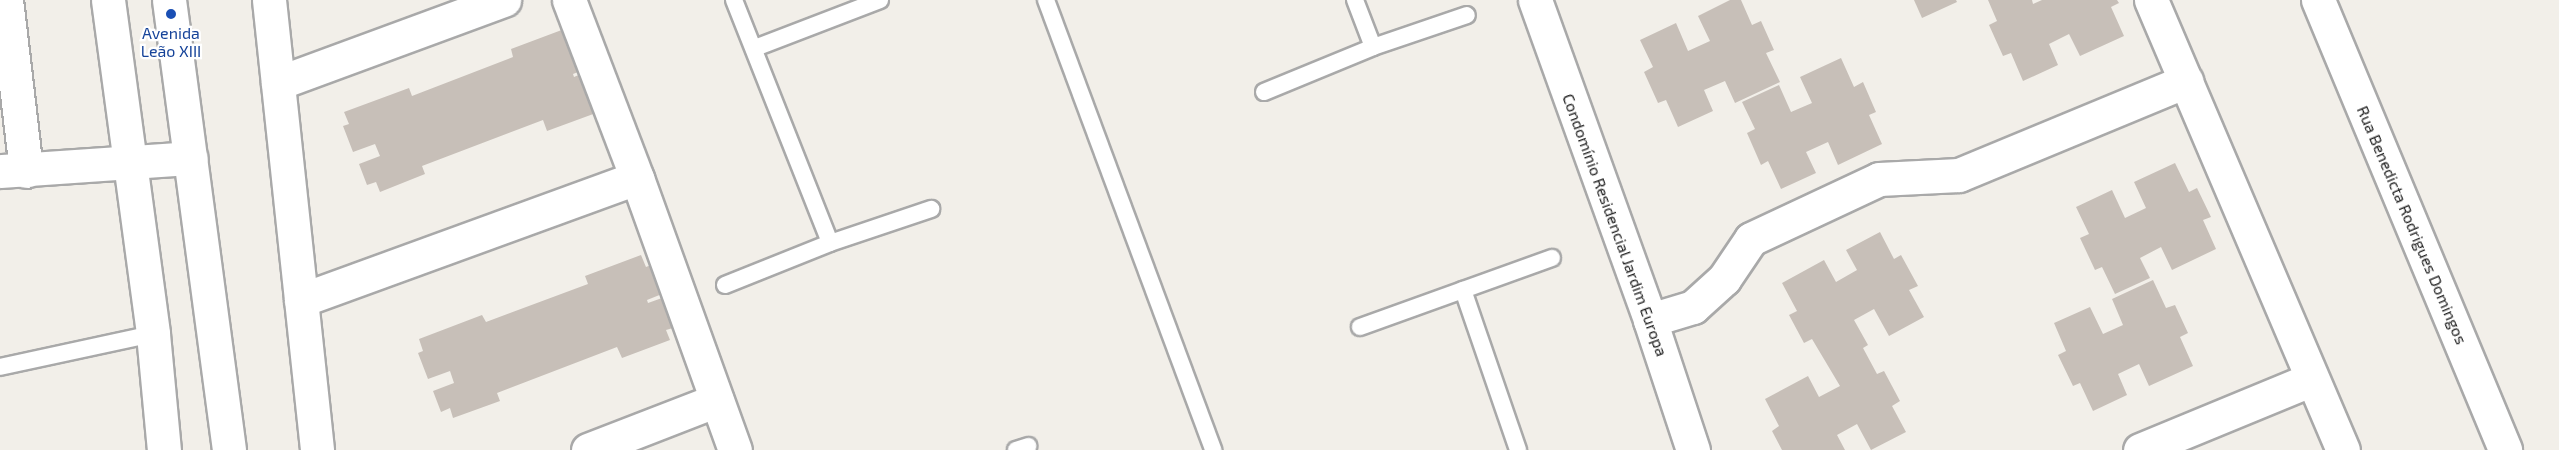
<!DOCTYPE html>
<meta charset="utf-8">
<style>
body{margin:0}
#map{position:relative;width:2559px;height:450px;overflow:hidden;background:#f2efe9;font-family:"Exo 2",sans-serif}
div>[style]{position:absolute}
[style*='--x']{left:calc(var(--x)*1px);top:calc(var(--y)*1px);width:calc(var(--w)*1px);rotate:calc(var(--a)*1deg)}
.building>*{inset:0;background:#c7bfb8}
.roads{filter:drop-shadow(2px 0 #a9a9a9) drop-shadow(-2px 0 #a9a9a9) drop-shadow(0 2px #a9a9a9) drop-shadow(0 -2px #a9a9a9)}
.service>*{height:16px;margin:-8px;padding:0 8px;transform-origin:8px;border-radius:8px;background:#fff}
.minor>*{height:33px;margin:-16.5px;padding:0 16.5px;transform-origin:16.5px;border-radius:16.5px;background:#fff}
.dots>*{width:16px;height:16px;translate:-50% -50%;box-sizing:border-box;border:3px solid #fff;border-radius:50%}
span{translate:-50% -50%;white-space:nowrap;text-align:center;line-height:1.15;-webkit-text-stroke:4.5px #fff;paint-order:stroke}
.transit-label{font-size:16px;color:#164399}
.street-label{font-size:16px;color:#222}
</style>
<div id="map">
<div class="building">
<i style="clip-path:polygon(1730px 0,1741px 0,1752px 25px,1761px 21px,1774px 50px,1766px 53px,1780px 82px,1735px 103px,1725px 81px,1704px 90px,1713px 111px,1678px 127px,1666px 100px,1658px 103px,1644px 72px,1653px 67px,1640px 40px,1676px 23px,1688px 51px,1710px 41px,1698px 16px)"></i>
<i style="clip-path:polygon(1914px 0,1956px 0,1957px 2px,1922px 18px)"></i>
<i style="clip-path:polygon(1988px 0,2032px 0,2033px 4px,2042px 0,2117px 0,2119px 3px,2111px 7px,2124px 36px,2080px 56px,2069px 34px,2049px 44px,2058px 65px,2023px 81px,2011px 53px,2003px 56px,1989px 25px,1997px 21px)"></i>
<i style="clip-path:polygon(567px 28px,588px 68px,573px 74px,574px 77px,588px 71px,596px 113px,547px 131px,543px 120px,422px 166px,425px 174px,380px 192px,376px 182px,367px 185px,359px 164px,380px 156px,375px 144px,353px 152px,343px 126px,349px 124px,344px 112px,409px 88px,412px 96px,513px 57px,511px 49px)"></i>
<i style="clip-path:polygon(1841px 58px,1854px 87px,1863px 82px,1876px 112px,1869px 115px,1882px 144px,1838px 165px,1828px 142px,1806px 152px,1816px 173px,1781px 189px,1768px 161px,1761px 165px,1747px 133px,1755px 129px,1742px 102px,1779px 85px,1791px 112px,1812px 103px,1800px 77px)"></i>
<i style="clip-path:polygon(2175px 163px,2189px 192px,2197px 188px,2211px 217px,2203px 220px,2216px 249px,2172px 270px,2161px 247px,2140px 258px,2150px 278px,2115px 294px,2102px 267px,2095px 270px,2080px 238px,2089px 234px,2076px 207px,2112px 190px,2125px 218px,2146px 208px,2134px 182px)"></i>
<i style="clip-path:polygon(1880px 232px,1894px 259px,1901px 255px,1918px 286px,1909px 290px,1924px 317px,1889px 336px,1874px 309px,1854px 320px,1868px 345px,1863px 348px,1877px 374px,1884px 371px,1900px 401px,1892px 406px,1906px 432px,1871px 450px,1857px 424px,1837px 435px,1845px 450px,1782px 450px,1772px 431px,1779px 426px,1765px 399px,1808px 376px,1819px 397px,1840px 386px,1812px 339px,1804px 343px,1789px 315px,1797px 311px,1782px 283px,1824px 260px,1836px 282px,1857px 270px,1846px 250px)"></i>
<i style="clip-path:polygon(641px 255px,646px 267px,651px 265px,662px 294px,647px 300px,648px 303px,662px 298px,673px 328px,666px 330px,670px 340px,622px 358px,617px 347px,497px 393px,500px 401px,453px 418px,450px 408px,441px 412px,433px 391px,454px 383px,450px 371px,428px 379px,418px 353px,423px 351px,419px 339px,482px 315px,486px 322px,588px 284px,585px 276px)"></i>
<i style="clip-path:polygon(2153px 280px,2166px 308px,2175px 305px,2188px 333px,2180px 337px,2193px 366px,2149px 386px,2139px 364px,2118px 374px,2127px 395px,2093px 411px,2080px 383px,2073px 386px,2058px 355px,2066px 351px,2054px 323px,2090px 307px,2103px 334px,2123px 325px,2112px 299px)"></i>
</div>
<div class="roads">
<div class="service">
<i style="--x:734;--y:0;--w:261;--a:68.4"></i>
<i style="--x:1046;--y:0;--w:480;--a:69.6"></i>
<i style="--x:1355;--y:0;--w:50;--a:69"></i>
<i style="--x:755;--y:48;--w:134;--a:-21"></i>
<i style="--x:1264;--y:92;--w:118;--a:-22.4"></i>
<i style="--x:1373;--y:47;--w:99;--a:-18.8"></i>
<i style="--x:725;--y:285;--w:113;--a:-21.8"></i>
<i style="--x:830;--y:243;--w:107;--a:-18.6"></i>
<i style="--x:1463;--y:290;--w:169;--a:71"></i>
<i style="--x:1360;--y:327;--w:204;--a:-19.8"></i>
<i style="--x:0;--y:367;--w:157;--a:-12.2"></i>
<i style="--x:1016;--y:450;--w:13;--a:-18"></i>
</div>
<div class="minor">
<i style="--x:6;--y:0;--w:172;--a:83.3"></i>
<i style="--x:108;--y:0;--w:337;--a:82.3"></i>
<i style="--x:153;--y:334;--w:117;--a:84.6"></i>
<i style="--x:169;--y:0;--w:454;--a:82.4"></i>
<i style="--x:269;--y:0;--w:453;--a:83.9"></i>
<i style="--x:569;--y:0;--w:191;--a:69.1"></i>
<i style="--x:637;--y:178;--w:289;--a:70.2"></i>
<i style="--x:1535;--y:0;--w:340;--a:70.2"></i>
<i style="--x:1650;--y:320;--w:137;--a:71.7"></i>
<i style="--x:2151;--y:0;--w:489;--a:66.9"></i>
<i style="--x:2318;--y:0;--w:487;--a:67.4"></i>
<i style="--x:278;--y:83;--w:241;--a:-20.2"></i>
<i style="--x:0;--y:171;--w:191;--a:-3.9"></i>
<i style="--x:301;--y:300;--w:357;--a:-20"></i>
<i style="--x:1650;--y:320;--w:45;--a:-16.8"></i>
<i style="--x:1693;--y:307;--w:42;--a:-42.1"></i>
<i style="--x:1724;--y:279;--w:48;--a:-56"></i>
<i style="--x:1751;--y:239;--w:141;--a:-25.1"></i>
<i style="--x:1879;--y:179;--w:80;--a:-2.9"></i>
<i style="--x:1959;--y:175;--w:246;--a:-22.5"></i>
<i style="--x:588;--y:450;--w:138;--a:-21.2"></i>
<i style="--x:2140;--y:450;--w:186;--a:-22.4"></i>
</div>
</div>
<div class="dots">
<i style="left:171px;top:14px;background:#1a4fb4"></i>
</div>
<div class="transit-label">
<span style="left:171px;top:42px">Avenida<br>Leão XIII</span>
</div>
<div class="street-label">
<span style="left:1615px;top:225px;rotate:70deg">Condomínio Residencial Jardim Europa</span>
<span style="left:2412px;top:225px;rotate:67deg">Rua Benedicta Rodrigues Domingos</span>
</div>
</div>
